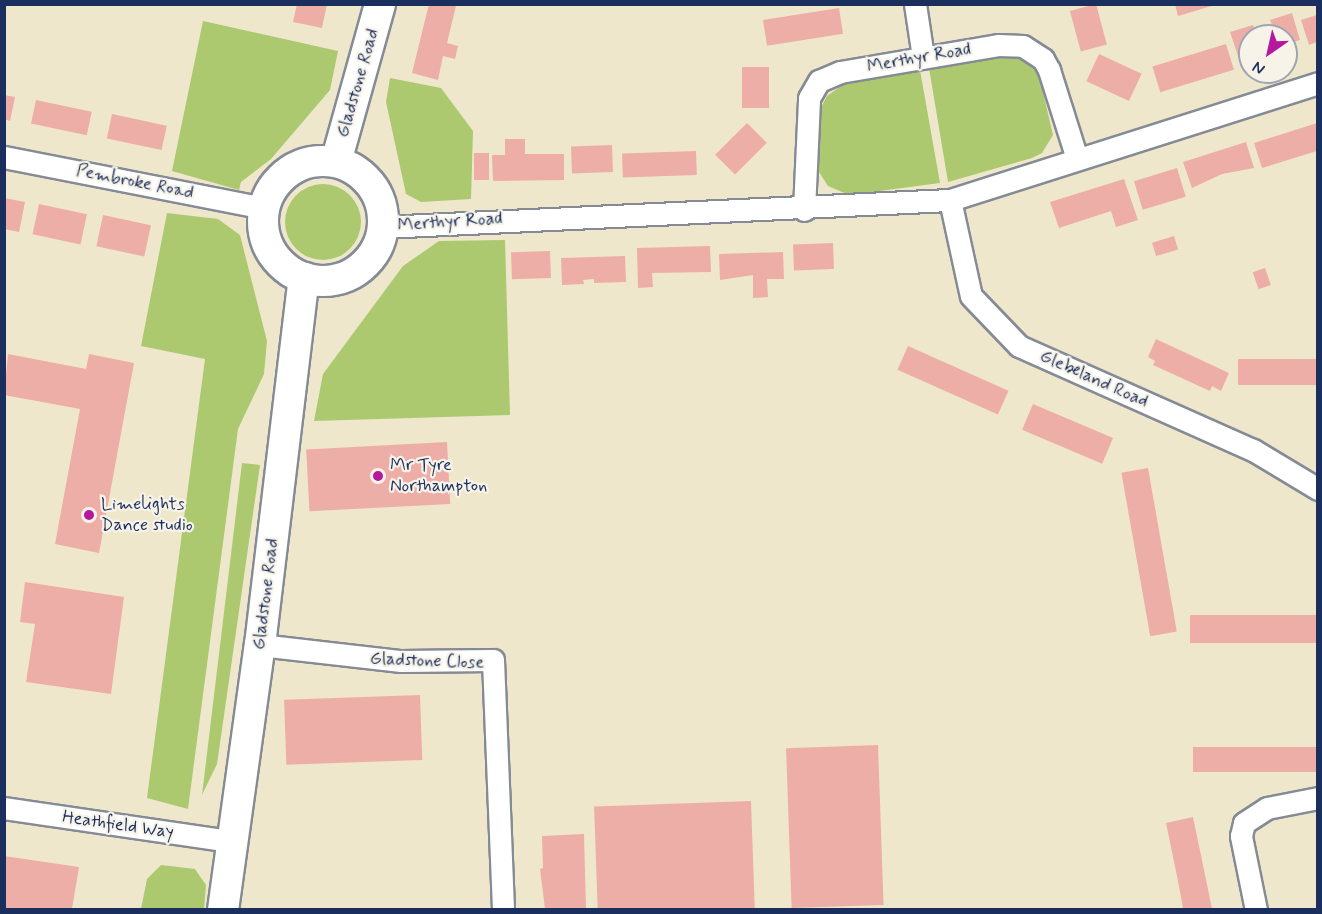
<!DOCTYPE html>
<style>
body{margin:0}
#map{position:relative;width:1322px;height:914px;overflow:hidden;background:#efe7cc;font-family:Mynerve,sans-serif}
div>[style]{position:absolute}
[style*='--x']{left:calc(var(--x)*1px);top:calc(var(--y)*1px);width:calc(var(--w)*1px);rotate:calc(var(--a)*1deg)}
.green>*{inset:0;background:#acc970}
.round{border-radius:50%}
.building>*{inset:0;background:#eeaea8;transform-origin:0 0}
.roads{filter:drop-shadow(2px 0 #858b95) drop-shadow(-2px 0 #858b95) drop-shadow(0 2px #858b95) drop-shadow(0 -2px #858b95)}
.street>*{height:21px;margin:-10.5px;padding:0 10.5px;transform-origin:10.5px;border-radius:10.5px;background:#fff}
.secondary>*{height:30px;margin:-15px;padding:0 15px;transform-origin:15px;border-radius:15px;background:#fff}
.secondary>.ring{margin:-15px;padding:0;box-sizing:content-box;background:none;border:30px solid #fff;border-radius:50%}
.dots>*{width:16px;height:16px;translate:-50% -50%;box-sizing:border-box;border:3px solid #f7f3e8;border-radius:50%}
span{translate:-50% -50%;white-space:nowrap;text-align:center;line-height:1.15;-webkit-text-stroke:4.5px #f7f3e8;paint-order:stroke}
.street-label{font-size:18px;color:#1b2f5e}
.poi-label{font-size:18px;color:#1b2f5e}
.left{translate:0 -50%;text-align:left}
.frame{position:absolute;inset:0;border:6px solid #1b2f5e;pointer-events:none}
.north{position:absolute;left:1238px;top:24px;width:60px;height:60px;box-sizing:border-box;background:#f7f3e8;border:2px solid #9fa5b1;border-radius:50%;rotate:214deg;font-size:16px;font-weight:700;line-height:24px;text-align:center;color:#1b2f5e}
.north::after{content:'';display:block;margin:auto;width:21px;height:27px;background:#b5179e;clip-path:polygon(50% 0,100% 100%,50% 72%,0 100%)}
</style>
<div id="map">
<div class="green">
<i style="clip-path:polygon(203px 21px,338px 51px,330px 90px,271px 159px,241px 182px,239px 190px,172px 171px)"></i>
<i style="clip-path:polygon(1008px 56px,1026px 61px,1039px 75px,1053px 135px,1042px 153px,1032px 158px,948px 182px,929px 68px)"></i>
<i style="clip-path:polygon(920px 70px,940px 183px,849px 195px,828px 186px,815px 166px,817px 115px,827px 96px,844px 84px)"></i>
<i style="clip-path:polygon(390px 78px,441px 88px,473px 131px,471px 199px,421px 202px,406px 194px,386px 102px)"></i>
<i class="round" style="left:285px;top:184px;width:76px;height:76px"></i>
<i style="clip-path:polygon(167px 213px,218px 219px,240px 235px,267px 341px,264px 374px,238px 429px,188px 809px,147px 798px,205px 359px,141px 346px)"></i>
<i style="clip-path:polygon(505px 240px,510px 415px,314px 421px,323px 374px,403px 266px,439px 241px)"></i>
<i style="clip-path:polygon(242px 463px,260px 465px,217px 764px,202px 795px)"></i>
<i style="clip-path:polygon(161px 865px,195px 869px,206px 885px,204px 909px,141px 909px,147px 879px)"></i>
</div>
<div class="building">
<i style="clip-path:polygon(297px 4px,327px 4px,322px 28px,293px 22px)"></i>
<i style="clip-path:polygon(429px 4px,456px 6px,447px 43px,458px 46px,455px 59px,443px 56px,438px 80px,412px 73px)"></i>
<i style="left:1096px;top:4px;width:42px;height:27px;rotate:75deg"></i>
<i style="clip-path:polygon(1175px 4px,1215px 4px,1215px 5px,1178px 16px)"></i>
<i style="left:839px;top:8px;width:26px;height:77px;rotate:81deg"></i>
<i style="clip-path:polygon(1292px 13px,1300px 40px,1286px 44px,1286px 36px,1250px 36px,1250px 55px,1239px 59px,1230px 32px,1253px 25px,1255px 30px,1263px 27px,1272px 25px,1270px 20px)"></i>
<i style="clip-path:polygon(1317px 15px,1317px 42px,1309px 45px,1301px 20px)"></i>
<i style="left:1226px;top:44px;width:27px;height:77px;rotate:73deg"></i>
<i style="left:1099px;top:54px;width:47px;height:30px;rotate:25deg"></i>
<i style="left:742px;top:67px;width:27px;height:41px"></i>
<i style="clip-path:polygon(4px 95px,15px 97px,10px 121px,4px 119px)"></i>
<i style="left:36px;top:100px;width:57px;height:24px;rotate:12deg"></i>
<i style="left:112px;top:114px;width:56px;height:25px;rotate:12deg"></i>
<i style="left:747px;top:123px;width:28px;height:45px;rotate:45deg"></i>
<i style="clip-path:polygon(1317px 123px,1317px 151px,1262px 168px,1254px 143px)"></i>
<i style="clip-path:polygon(505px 139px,525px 139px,525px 154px,564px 154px,564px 180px,493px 181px,492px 155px,505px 155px)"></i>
<i style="clip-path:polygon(1246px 142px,1254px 168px,1222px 174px,1192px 188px,1183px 162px)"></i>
<i style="left:612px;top:145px;width:27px;height:41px;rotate:88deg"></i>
<i style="left:696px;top:151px;width:24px;height:74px;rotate:88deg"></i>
<i style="left:474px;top:153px;width:15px;height:27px"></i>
<i style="left:1177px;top:168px;width:30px;height:45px;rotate:73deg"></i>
<i style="clip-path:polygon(1124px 179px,1138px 220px,1116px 227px,1111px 211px,1059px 228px,1050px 202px)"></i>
<i style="clip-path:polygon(4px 198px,25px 202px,19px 232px,4px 229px)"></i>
<i style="left:39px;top:204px;width:49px;height:31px;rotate:12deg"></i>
<i style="left:103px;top:215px;width:49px;height:32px;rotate:12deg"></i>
<i style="left:1174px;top:236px;width:14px;height:23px;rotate:73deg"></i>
<i style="left:833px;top:243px;width:26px;height:40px;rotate:88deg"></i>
<i style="clip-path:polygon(710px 246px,711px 272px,652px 273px,653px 287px,638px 288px,637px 248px)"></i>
<i style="left:550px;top:251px;width:27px;height:39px;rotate:88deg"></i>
<i style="clip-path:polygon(783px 252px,784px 279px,767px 279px,768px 297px,753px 298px,753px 275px,720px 280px,719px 254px)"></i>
<i style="clip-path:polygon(625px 256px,626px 282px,594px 283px,594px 279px,583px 280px,584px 284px,562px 285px,561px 258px)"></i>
<i style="left:1265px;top:268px;width:18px;height:13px;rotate:71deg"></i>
<i style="clip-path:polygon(1156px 339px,1229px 373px,1221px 391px,1212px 386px,1210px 391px,1153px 365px,1155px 361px,1148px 357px)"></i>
<i style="left:908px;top:346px;width:110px;height:26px;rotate:24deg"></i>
<i style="clip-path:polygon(8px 354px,86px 369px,89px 354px,134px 363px,99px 553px,55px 544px,80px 409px,4px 395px)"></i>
<i style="left:1317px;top:359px;width:26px;height:79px;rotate:90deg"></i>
<i style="left:1033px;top:404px;width:87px;height:28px;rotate:23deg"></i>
<i style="left:447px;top:442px;width:62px;height:141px;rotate:87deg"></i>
<i style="left:1148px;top:468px;width:166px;height:27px;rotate:80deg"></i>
<i style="clip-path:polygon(25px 582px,124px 597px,111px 694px,26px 682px,35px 624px,20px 622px)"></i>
<i style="left:1317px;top:615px;width:28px;height:127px;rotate:90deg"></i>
<i style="left:420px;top:695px;width:65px;height:136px;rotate:88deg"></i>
<i style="left:878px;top:745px;width:160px;height:92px;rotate:88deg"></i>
<i style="left:1317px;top:747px;width:25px;height:124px;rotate:90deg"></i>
<i style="left:751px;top:801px;width:108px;height:157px;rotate:88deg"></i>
<i style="clip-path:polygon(1193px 817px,1202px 860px,1212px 909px,1183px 909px,1179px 886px,1166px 823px)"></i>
<i style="clip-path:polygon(584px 834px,586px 909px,545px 909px,540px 869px,543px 868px,542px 836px)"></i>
<i style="clip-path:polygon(4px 856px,79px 867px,72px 909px,4px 909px)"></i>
</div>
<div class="roads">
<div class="street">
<i style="--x:915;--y:4;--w:54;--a:81.4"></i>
<i style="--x:4;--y:157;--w:265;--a:11.1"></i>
<i style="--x:950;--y:200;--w:98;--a:77.7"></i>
<i style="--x:971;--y:296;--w:69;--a:46.2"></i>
<i style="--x:1019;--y:346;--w:256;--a:24"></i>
<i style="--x:1253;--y:450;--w:76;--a:31"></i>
<i style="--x:804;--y:210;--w:112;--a:-87.4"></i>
<i style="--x:809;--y:98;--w:20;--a:-60"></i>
<i style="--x:819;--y:81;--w:23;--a:-23"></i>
<i style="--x:840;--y:72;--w:160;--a:-9.7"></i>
<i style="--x:998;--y:45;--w:25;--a:2"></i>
<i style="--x:1023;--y:46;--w:24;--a:33"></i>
<i style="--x:1043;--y:59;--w:13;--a:61"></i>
<i style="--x:1049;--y:70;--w:93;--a:72.5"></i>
<i style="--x:383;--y:227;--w:568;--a:-2.73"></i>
<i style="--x:950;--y:200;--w:386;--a:-17.6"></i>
<i style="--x:260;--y:645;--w:142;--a:6.5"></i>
<i style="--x:401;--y:661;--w:92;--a:-0.6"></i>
<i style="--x:493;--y:660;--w:250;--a:87.7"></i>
<i style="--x:4;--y:808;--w:229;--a:8.3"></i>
<i style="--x:1256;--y:910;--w:76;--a:-101.5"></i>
<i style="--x:1241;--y:836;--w:13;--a:-77"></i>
<i style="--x:1244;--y:823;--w:27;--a:-33"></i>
<i style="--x:1267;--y:808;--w:52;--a:-11.1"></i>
</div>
<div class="secondary">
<i class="ring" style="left:263px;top:161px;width:90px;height:90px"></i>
<i style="--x:336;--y:162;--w:164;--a:-74.4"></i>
<i style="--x:223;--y:910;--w:268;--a:-82.1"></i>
<i style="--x:260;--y:645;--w:370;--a:-83.2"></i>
</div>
</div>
<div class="dots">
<i style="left:378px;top:476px;background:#b5179e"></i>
<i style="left:89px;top:515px;background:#b5179e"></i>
</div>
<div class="street-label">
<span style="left:919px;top:58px;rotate:-10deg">Merthyr Road</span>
<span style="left:358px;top:83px;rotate:-74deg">Gladstone Road</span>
<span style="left:135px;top:182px;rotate:11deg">Pembroke Road</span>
<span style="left:450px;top:222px;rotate:-4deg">Merthyr Road</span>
<span style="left:1094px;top:379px;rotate:24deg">Glebeland Road</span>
<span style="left:266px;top:594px;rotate:-83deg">Gladstone Road</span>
<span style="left:427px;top:661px;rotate:2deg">Gladstone Close</span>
<span style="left:118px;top:825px;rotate:8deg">Heathfield Way</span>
</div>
<div class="poi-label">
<span class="left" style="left:390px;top:476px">Mr Tyre<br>Northampton</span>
<span class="left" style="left:101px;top:515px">Limelights<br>Dance studio</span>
</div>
<div class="frame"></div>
<div class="north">N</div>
</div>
